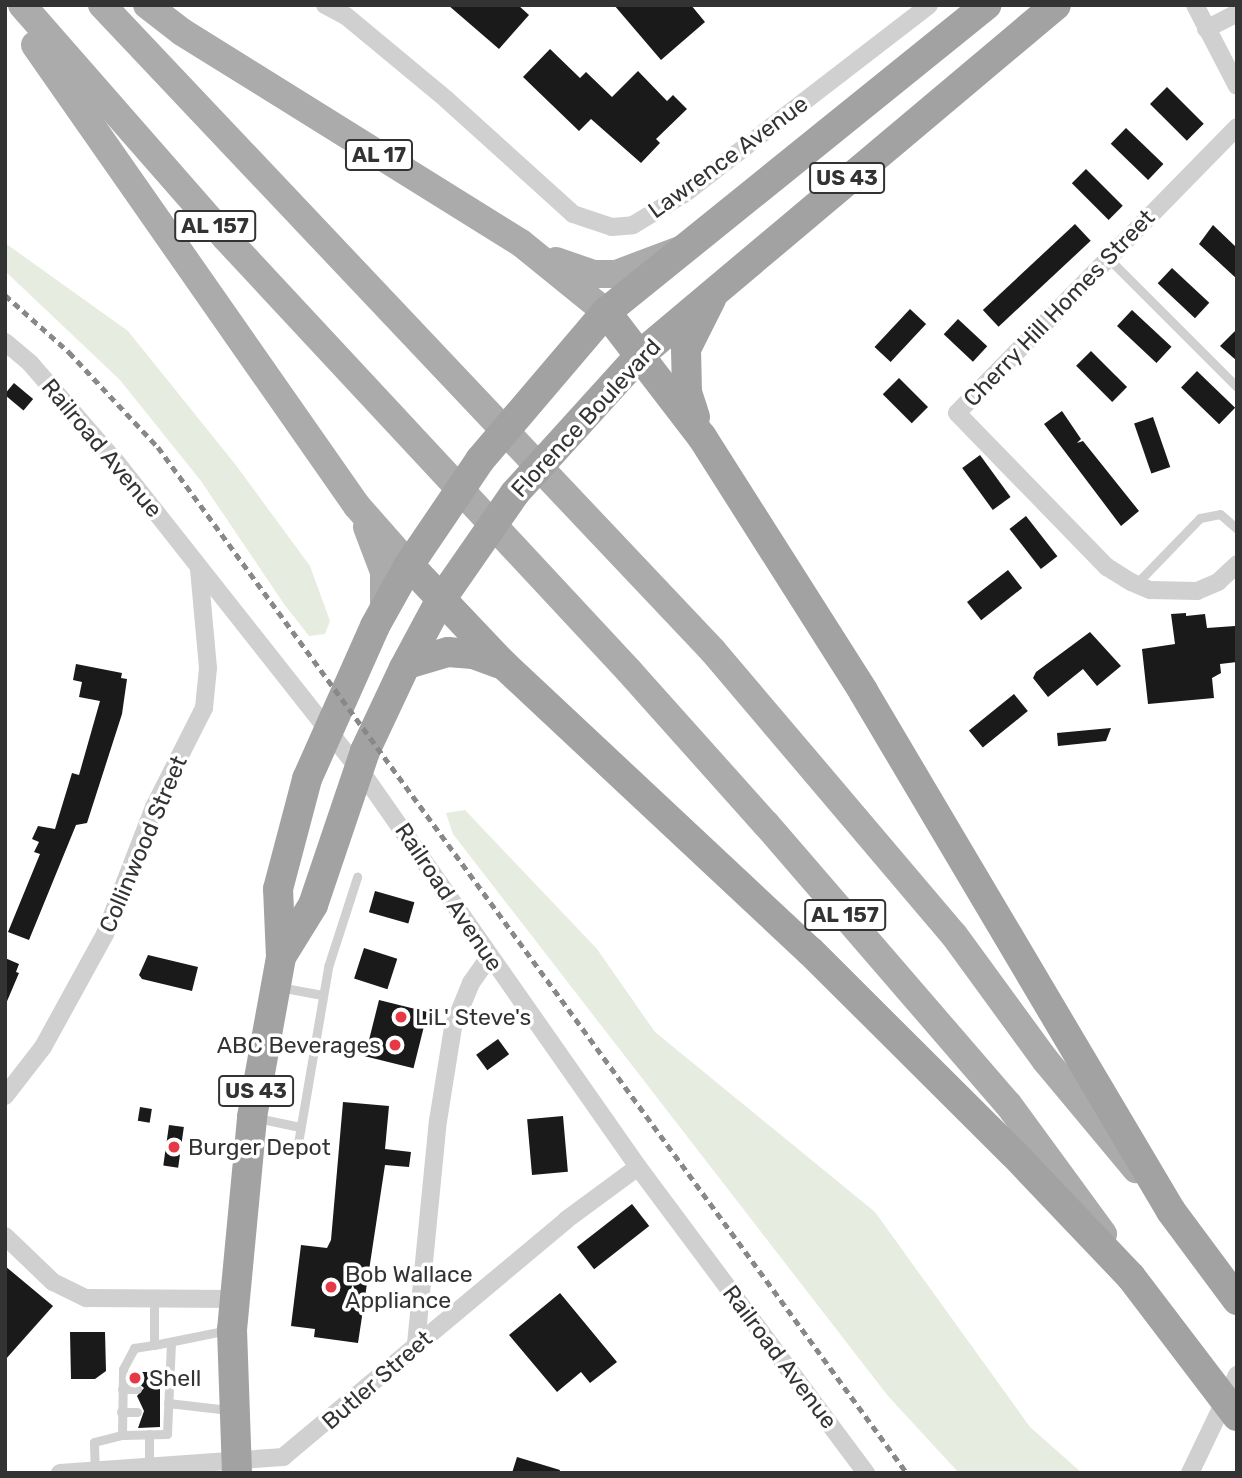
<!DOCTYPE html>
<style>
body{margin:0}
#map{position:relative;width:1242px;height:1478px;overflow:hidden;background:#fff;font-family:Rubik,sans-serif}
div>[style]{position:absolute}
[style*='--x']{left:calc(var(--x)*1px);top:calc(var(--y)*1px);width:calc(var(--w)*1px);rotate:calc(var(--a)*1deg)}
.green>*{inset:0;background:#e6ecdf}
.building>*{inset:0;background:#1a1a1a;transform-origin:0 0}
.service>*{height:9px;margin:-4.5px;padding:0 4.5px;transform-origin:4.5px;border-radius:4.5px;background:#d0d0d0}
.minor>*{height:18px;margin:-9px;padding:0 9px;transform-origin:9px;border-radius:9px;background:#d0d0d0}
.primary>*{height:28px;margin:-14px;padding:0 14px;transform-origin:14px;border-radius:14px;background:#ababab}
.trunk>*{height:30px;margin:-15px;padding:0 15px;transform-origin:15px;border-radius:15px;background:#a2a2a2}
.rail>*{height:4.5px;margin-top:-2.25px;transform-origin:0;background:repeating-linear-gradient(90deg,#888 0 7px,transparent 0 12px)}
.dots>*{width:19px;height:19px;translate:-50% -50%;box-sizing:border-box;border:4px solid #fff;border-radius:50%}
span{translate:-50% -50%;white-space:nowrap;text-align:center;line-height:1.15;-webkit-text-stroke:7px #fff;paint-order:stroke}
.shield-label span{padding:2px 5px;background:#fff;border:2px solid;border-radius:5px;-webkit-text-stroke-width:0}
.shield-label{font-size:21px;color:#333;font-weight:700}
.street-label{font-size:23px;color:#333}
.poi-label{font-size:23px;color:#333}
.left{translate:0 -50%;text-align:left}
.right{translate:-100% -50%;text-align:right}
.frame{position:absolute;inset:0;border:7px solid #333;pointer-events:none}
</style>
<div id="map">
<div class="green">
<i style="clip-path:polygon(5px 243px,128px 331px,235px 464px,310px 566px,330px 621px,325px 634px,309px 636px,284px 604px,201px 481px,120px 380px,5px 271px)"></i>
<i style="clip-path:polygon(465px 810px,597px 949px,655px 1032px,875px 1212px,1030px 1427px,1082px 1473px,959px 1473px,888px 1396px,453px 834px,446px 813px)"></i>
</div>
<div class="building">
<i style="clip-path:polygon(448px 5px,518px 5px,529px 15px,499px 49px)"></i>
<i style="clip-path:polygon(614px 5px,691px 5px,705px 22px,661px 60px)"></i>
<i style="clip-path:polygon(550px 49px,580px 78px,586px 72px,612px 97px,638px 71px,667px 101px,673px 95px,687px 109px,656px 139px,660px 143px,641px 163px,591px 119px,579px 131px,523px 77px)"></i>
<i style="left:1167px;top:87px;width:52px;height:24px;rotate:45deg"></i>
<i style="left:1126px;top:128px;width:52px;height:22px;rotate:44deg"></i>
<i style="left:1086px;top:169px;width:52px;height:20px;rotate:45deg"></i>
<i style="left:1075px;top:224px;width:23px;height:126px;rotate:47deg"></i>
<i style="clip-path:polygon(1213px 225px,1237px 248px,1237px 279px,1199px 244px)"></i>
<i style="left:1172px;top:268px;width:51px;height:21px;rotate:43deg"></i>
<i style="left:910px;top:309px;width:22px;height:52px;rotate:43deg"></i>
<i style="left:1132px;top:310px;width:54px;height:22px;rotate:43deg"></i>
<i style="left:958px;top:319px;width:40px;height:21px;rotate:43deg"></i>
<i style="clip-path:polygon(1237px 329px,1237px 361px,1220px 346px)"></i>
<i style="left:1091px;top:351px;width:51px;height:21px;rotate:45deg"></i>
<i style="left:1197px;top:371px;width:53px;height:23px;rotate:44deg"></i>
<i style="left:899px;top:378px;width:41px;height:23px;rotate:45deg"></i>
<i style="left:14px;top:383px;width:25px;height:15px;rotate:40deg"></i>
<i style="clip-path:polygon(1062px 411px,1081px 439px,1077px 443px,1083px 441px,1139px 511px,1121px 526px,1044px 424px)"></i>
<i style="left:1153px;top:417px;width:53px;height:20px;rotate:71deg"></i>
<i style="left:980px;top:455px;width:52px;height:22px;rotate:54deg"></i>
<i style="left:1026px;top:516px;width:51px;height:21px;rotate:52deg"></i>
<i style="left:1008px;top:570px;width:23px;height:52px;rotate:52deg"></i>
<i style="clip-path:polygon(1186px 613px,1186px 616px,1205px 614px,1207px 628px,1235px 626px,1237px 662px,1220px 664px,1221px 673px,1212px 678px,1214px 698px,1148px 704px,1142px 649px,1175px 644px,1171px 614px)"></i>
<i style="clip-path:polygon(1090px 632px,1121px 666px,1097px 686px,1083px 669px,1048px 697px,1033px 678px,1036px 672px)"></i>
<i style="clip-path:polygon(76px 664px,122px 673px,121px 678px,127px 679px,122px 714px,87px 823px,76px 825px,29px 940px,8px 932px,40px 854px,34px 852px,39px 842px,32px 839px,38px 826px,55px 829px,72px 773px,79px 775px,100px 701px,79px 697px,82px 682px,73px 680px)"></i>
<i style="left:1014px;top:694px;width:22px;height:58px;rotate:51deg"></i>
<i style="clip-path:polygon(1111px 728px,1106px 741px,1058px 746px,1057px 733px)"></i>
<i style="left:375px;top:891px;width:41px;height:22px;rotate:16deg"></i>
<i style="left:364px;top:948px;width:35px;height:32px;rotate:18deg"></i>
<i style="clip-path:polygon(148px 955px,198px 967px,192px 991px,142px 979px,139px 975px)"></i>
<i style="clip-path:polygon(5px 958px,19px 964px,16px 972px,19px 973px,5px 1006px)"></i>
<i style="left:379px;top:1000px;width:50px;height:58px;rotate:14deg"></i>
<i style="left:498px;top:1039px;width:19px;height:27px;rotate:54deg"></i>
<i style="clip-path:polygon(343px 1102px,389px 1106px,385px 1149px,411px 1152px,409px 1167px,385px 1165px,358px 1343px,314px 1337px,315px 1329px,291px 1326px,301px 1245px,327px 1248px,331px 1240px)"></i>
<i style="left:140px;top:1107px;width:12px;height:14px;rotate:9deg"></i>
<i style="left:563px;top:1116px;width:56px;height:36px;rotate:85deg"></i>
<i style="left:169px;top:1125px;width:15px;height:41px;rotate:8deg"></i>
<i style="left:632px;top:1204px;width:28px;height:70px;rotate:52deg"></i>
<i style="clip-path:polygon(5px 1266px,53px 1306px,5px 1360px)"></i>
<i style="clip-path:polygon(560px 1293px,617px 1362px,590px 1383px,581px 1372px,557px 1392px,509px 1335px)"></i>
<i style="clip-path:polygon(70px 1332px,105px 1332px,106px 1371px,95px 1379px,71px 1379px)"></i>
<i style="clip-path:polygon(137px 1372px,160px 1372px,160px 1427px,138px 1428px,144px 1411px,137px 1396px,144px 1388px,137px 1382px)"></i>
<i style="clip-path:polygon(517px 1457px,560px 1470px,559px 1473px,512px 1473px)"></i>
</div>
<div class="service">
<i style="--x:1108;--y:258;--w:182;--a:45"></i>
<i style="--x:1136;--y:584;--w:92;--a:-45.9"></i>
<i style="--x:1200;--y:518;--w:20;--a:-11"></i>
<i style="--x:1220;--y:514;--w:23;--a:41"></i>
<i style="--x:279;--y:987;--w:44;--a:10.5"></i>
<i style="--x:257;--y:1118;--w:44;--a:11.8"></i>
<i style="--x:296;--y:1155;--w:191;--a:-80.3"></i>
<i style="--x:328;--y:967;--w:95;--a:-72.1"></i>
<i style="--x:154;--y:1301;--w:44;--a:90"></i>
<i style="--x:154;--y:1345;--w:76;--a:-11.5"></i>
<i style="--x:122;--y:1389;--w:15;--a:0"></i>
<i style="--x:168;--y:1403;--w:61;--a:6.5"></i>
<i style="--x:121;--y:1412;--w:16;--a:0"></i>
<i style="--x:149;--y:1434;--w:32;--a:90"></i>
<i style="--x:122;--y:1435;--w:45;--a:-1.3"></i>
<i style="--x:167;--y:1434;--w:91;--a:-87.5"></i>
<i style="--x:95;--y:1473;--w:31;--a:-92"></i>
<i style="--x:94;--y:1442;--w:29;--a:-14"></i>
<i style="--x:122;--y:1435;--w:66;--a:-89.1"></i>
<i style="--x:123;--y:1369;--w:24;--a:-62"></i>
<i style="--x:134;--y:1348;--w:20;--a:-9"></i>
</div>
<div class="minor">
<i style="--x:325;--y:5;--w:24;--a:28"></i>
<i style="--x:346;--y:16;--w:131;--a:39.7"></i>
<i style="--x:447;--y:100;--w:170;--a:42.1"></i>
<i style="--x:573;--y:214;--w:41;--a:18.4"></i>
<i style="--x:612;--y:227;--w:21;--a:-5"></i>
<i style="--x:633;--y:225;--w:60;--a:-31.3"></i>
<i style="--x:684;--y:194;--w:309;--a:-37.6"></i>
<i style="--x:1195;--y:5;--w:91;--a:62.6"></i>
<i style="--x:1206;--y:29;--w:35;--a:-27"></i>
<i style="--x:1237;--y:127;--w:400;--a:134.4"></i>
<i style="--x:957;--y:413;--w:215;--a:45.8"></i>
<i style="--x:1107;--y:567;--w:28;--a:32"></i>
<i style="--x:1131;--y:582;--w:21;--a:23"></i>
<i style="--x:1150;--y:590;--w:47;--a:1.2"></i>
<i style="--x:1197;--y:591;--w:23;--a:-23"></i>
<i style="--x:1218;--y:582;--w:26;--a:-43"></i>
<i style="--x:5;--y:342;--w:33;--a:40"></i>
<i style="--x:30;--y:363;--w:133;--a:49"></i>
<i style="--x:117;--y:463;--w:400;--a:51.7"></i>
<i style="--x:365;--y:777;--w:476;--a:55"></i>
<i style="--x:638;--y:1167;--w:382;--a:53.3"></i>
<i style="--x:5;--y:1096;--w:62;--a:-52.2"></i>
<i style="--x:43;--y:1047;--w:129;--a:-61.2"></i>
<i style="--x:105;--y:934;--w:136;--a:-68.9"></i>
<i style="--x:154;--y:807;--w:111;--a:-63.2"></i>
<i style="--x:204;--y:708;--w:40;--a:-84.3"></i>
<i style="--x:208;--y:668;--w:99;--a:-95.2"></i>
<i style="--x:5;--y:1236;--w:66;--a:43.8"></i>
<i style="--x:53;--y:1282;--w:37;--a:26"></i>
<i style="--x:86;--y:1298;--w:148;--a:0.4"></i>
<i style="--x:416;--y:1344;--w:224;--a:-84.4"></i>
<i style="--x:438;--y:1121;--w:95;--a:-80.9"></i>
<i style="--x:453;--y:1027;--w:48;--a:-67.8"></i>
<i style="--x:471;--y:983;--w:32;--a:-55"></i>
<i style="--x:60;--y:1473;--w:224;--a:-4.1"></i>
<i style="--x:283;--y:1457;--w:369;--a:-39.9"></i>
<i style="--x:566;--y:1220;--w:89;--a:-36.4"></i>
<i style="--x:1190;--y:1473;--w:109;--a:-64.4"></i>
</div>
<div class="primary">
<i style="--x:22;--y:5;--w:308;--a:48.8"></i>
<i style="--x:225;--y:237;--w:593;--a:47.05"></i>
<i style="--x:629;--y:671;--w:205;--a:48.2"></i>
<i style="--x:766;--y:824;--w:370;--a:49.2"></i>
<i style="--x:1008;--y:1104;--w:161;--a:53.8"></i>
<i style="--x:102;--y:5;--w:889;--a:46.59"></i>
<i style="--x:713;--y:651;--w:372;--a:49.7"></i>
<i style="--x:954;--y:935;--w:156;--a:53.9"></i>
<i style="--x:1046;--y:1061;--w:141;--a:50.2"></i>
<i style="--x:147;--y:5;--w:44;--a:37.6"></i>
<i style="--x:182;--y:32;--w:399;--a:31.9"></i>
<i style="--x:521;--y:243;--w:109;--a:39.1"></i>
<i style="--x:35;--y:45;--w:562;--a:55.07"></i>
<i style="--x:357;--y:506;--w:79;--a:48.6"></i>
<i style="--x:556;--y:261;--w:39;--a:19"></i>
<i style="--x:593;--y:274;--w:23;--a:0"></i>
<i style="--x:616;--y:274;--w:68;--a:-20.6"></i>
<i style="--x:367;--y:527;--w:48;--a:69.3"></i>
<i style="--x:384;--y:572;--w:39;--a:90"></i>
</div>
<div class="trunk">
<i style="--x:606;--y:312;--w:158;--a:52.5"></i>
<i style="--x:702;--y:437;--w:301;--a:57.6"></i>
<i style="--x:863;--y:691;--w:604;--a:59.36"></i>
<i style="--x:1171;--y:1211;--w:111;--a:53.4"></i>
<i style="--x:695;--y:417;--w:25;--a:-108"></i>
<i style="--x:687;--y:393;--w:44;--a:-91.3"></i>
<i style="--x:686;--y:349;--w:56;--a:-63.4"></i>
<i style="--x:409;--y:565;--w:138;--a:46.5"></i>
<i style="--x:504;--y:665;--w:419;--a:43.1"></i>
<i style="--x:810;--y:951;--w:286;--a:44.9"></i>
<i style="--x:1013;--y:1153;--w:171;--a:46.4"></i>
<i style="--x:1131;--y:1277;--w:175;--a:52.7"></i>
<i style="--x:407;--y:664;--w:43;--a:-16.3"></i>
<i style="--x:448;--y:652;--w:25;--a:5"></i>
<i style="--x:473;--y:654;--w:29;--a:20"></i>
<i style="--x:281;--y:957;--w:61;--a:-58.4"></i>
<i style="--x:313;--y:905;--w:163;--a:-71.3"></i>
<i style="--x:365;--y:751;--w:92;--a:-64.8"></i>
<i style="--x:404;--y:668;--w:76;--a:-61.8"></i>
<i style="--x:440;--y:601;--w:131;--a:-55.2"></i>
<i style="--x:515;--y:493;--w:188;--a:-47.8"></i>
<i style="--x:641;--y:354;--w:542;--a:-40.06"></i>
<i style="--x:237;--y:1473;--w:143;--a:-92"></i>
<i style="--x:232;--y:1330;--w:214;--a:-84.6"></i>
<i style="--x:252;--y:1117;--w:163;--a:-79.7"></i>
<i style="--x:281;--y:957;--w:68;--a:-92.5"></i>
<i style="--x:278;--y:889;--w:114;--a:-75.2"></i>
<i style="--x:307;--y:779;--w:167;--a:-66"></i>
<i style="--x:375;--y:626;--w:70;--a:-60.9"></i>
<i style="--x:409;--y:565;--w:127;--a:-55.9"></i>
<i style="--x:480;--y:460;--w:194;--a:-49.6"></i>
<i style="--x:606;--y:312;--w:489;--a:-38.9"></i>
</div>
<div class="rail">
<i style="--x:5;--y:295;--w:86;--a:41.7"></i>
<i style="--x:69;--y:352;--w:130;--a:46.9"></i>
<i style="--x:158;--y:447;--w:1270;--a:53.87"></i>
</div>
<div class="dots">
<i style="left:401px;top:1017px;background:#e63946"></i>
<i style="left:395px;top:1045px;background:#e63946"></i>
<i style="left:174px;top:1147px;background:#e63946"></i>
<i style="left:331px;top:1287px;background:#e63946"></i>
<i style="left:135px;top:1378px;background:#e63946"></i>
</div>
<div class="shield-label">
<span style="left:379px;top:155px">AL 17</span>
<span style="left:847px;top:178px">US 43</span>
<span style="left:215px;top:226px">AL 157</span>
<span style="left:845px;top:915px">AL 157</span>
<span style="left:256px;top:1091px">US 43</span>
</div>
<div class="street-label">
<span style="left:728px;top:157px;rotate:-36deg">Lawrence Avenue</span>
<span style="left:1059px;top:308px;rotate:-46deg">Cherry Hill Homes Street</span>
<span style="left:586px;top:418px;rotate:-47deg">Florence Boulevard</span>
<span style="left:102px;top:448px;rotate:50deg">Railroad Avenue</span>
<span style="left:143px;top:844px;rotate:-67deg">Collinwood Street</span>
<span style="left:449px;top:897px;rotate:56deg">Railroad Avenue</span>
<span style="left:780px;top:1357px;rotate:53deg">Railroad Avenue</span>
<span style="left:377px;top:1380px;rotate:-41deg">Butler Street</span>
</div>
<div class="poi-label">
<span class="left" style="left:415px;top:1017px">LiL' Steve's</span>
<span class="right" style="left:381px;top:1045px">ABC Beverages</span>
<span class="left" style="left:188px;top:1147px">Burger Depot</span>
<span class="left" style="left:345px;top:1287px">Bob Wallace<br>Appliance</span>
<span class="left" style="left:149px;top:1378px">Shell</span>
</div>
<div class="frame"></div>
</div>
